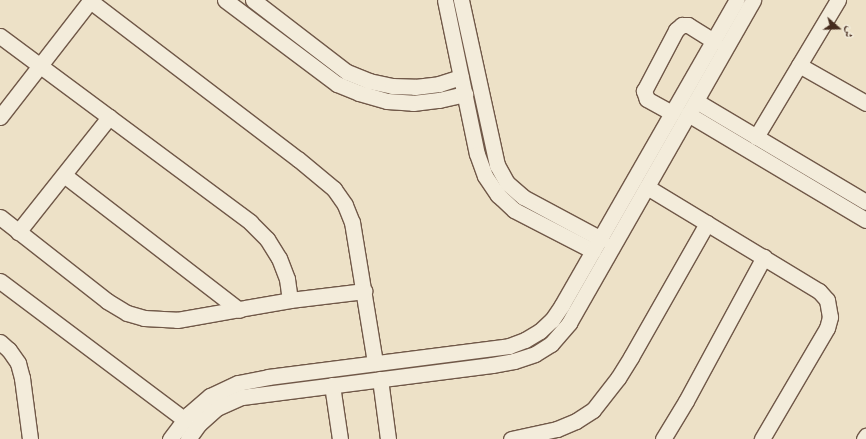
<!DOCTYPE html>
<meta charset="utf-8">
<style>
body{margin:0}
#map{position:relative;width:866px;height:439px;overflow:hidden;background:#ede1c7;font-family:"Libre Caslon Text",Amiri,serif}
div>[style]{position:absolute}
.roads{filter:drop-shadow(1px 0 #705848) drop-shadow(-1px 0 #705848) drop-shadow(0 1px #705848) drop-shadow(0 -1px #705848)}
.minor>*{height:15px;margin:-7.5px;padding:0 7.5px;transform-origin:7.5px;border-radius:7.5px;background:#f3ecdb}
span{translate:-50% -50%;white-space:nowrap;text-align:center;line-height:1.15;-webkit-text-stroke:3.5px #f3ecdb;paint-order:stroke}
.north{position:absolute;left:818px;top:8px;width:40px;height:40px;-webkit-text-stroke:3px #f3ecdb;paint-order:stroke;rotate:110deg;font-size:11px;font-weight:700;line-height:16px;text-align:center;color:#462b1d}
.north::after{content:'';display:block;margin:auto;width:14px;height:18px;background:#462b1d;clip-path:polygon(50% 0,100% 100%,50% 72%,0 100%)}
</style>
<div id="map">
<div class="roads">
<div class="minor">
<div style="left:89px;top:0;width:263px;rotate:37.3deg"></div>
<div style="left:298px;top:159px;width:47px;rotate:39.8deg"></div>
<div style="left:334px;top:189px;width:19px;rotate:55deg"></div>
<div style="left:345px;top:205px;width:18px;rotate:68deg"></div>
<div style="left:352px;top:222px;width:143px;rotate:80.7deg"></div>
<div style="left:225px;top:0;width:140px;rotate:36.9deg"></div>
<div style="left:337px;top:84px;width:24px;rotate:22deg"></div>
<div style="left:359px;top:93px;width:29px;rotate:16deg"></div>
<div style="left:387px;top:101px;width:26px;rotate:4deg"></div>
<div style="left:413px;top:103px;width:26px;rotate:-7deg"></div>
<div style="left:439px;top:100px;width:27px;rotate:-13deg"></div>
<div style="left:253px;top:0;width:118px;rotate:37.5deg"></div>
<div style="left:347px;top:72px;width:24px;rotate:22deg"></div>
<div style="left:369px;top:81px;width:24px;rotate:12deg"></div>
<div style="left:392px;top:86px;width:23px;rotate:2deg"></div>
<div style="left:415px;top:87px;width:24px;rotate:-7deg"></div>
<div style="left:439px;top:84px;width:23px;rotate:-18deg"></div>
<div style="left:445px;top:0;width:157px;rotate:78.3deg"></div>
<div style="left:477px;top:154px;width:23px;rotate:70deg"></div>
<div style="left:485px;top:176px;width:23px;rotate:56deg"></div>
<div style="left:498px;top:195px;width:22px;rotate:43deg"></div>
<div style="left:514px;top:210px;width:89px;rotate:27.4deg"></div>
<div style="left:461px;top:0;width:169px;rotate:77.7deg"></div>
<div style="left:497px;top:165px;width:21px;rotate:61deg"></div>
<div style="left:507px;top:183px;width:21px;rotate:41deg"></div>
<div style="left:523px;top:197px;width:89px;rotate:28.3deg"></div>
<div style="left:0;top:36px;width:312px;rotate:36.6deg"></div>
<div style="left:250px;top:222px;width:24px;rotate:45deg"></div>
<div style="left:267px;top:239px;width:22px;rotate:58deg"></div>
<div style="left:279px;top:258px;width:22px;rotate:69deg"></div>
<div style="left:287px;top:279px;width:21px;rotate:82deg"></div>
<div style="left:799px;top:65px;width:77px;rotate:29.6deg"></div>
<div style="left:696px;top:101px;width:198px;rotate:30.7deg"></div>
<div style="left:672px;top:113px;width:29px;rotate:-151deg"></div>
<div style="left:647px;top:99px;width:9px;rotate:-111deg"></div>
<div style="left:644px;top:91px;width:69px;rotate:-62.3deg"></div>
<div style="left:676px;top:30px;width:8px;rotate:-40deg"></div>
<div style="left:682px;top:25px;width:6px"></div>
<div style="left:688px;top:25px;width:31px;rotate:32deg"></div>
<div style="left:688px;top:114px;width:207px;rotate:30.8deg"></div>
<div style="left:0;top:117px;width:147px;rotate:-52.2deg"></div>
<div style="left:756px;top:137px;width:160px;rotate:-59.1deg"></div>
<div style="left:64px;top:175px;width:221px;rotate:37.6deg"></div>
<div style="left:647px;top:187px;width:201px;rotate:31.2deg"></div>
<div style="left:819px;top:291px;width:12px;rotate:48deg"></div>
<div style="left:827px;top:300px;width:17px;rotate:80deg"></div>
<div style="left:830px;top:317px;width:11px;rotate:105deg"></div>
<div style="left:827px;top:328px;width:129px;rotate:120.4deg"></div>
<div style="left:0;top:217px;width:136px;rotate:38.1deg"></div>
<div style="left:107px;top:301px;width:23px;rotate:31deg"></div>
<div style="left:127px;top:313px;width:18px;rotate:16deg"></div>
<div style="left:144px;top:318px;width:33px;rotate:3deg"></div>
<div style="left:177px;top:320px;width:115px;rotate:-10deg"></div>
<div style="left:290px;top:300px;width:75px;rotate:-6.9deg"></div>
<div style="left:18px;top:232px;width:147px;rotate:-51.6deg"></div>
<div style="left:0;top:281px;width:231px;rotate:36.9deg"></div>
<div style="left:0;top:342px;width:12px;rotate:42deg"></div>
<div style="left:9px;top:350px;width:16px;rotate:55deg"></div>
<div style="left:18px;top:363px;width:16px;rotate:75deg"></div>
<div style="left:22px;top:378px;width:62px;rotate:82.5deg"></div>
<div style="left:380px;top:379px;width:61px;rotate:82.4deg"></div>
<div style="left:332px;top:385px;width:55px;rotate:81.6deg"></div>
<div style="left:170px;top:439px;width:31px;rotate:-53deg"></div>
<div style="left:189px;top:414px;width:28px;rotate:-41deg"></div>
<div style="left:210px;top:396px;width:31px;rotate:-25deg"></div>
<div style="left:238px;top:383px;width:31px;rotate:-11deg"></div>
<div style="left:268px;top:377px;width:243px;rotate:-7.3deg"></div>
<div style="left:509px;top:346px;width:17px;rotate:-21deg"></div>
<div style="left:525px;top:340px;width:17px;rotate:-31deg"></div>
<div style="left:540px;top:331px;width:16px;rotate:-43deg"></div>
<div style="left:552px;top:320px;width:18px;rotate:-56deg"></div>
<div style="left:562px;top:305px;width:352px;rotate:-60.2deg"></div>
<div style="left:188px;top:439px;width:19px;rotate:-54deg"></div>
<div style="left:199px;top:424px;width:24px;rotate:-42deg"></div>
<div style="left:217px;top:408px;width:27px;rotate:-24deg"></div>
<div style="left:242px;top:397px;width:252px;rotate:-7.3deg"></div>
<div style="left:492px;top:365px;width:22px;rotate:-10deg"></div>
<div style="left:514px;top:361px;width:22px;rotate:-18deg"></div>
<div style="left:535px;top:354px;width:19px;rotate:-32deg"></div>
<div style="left:551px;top:344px;width:28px;rotate:-49deg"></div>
<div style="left:569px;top:323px;width:372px;rotate:-60.3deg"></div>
<div style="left:511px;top:439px;width:47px;rotate:-12.3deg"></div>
<div style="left:557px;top:429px;width:21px;rotate:-23deg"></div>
<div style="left:576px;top:421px;width:20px;rotate:-33deg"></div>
<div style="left:593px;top:410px;width:41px;rotate:-52deg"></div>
<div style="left:618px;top:378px;width:25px;rotate:-58deg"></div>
<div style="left:631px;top:357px;width:154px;rotate:-60.4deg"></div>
<div style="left:663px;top:439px;width:44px;rotate:-58.8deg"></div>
<div style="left:686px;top:401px;width:164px;rotate:-61.6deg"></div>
<div style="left:864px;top:439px;width:4px;rotate:-56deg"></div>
</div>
</div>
<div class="north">ش</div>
</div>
